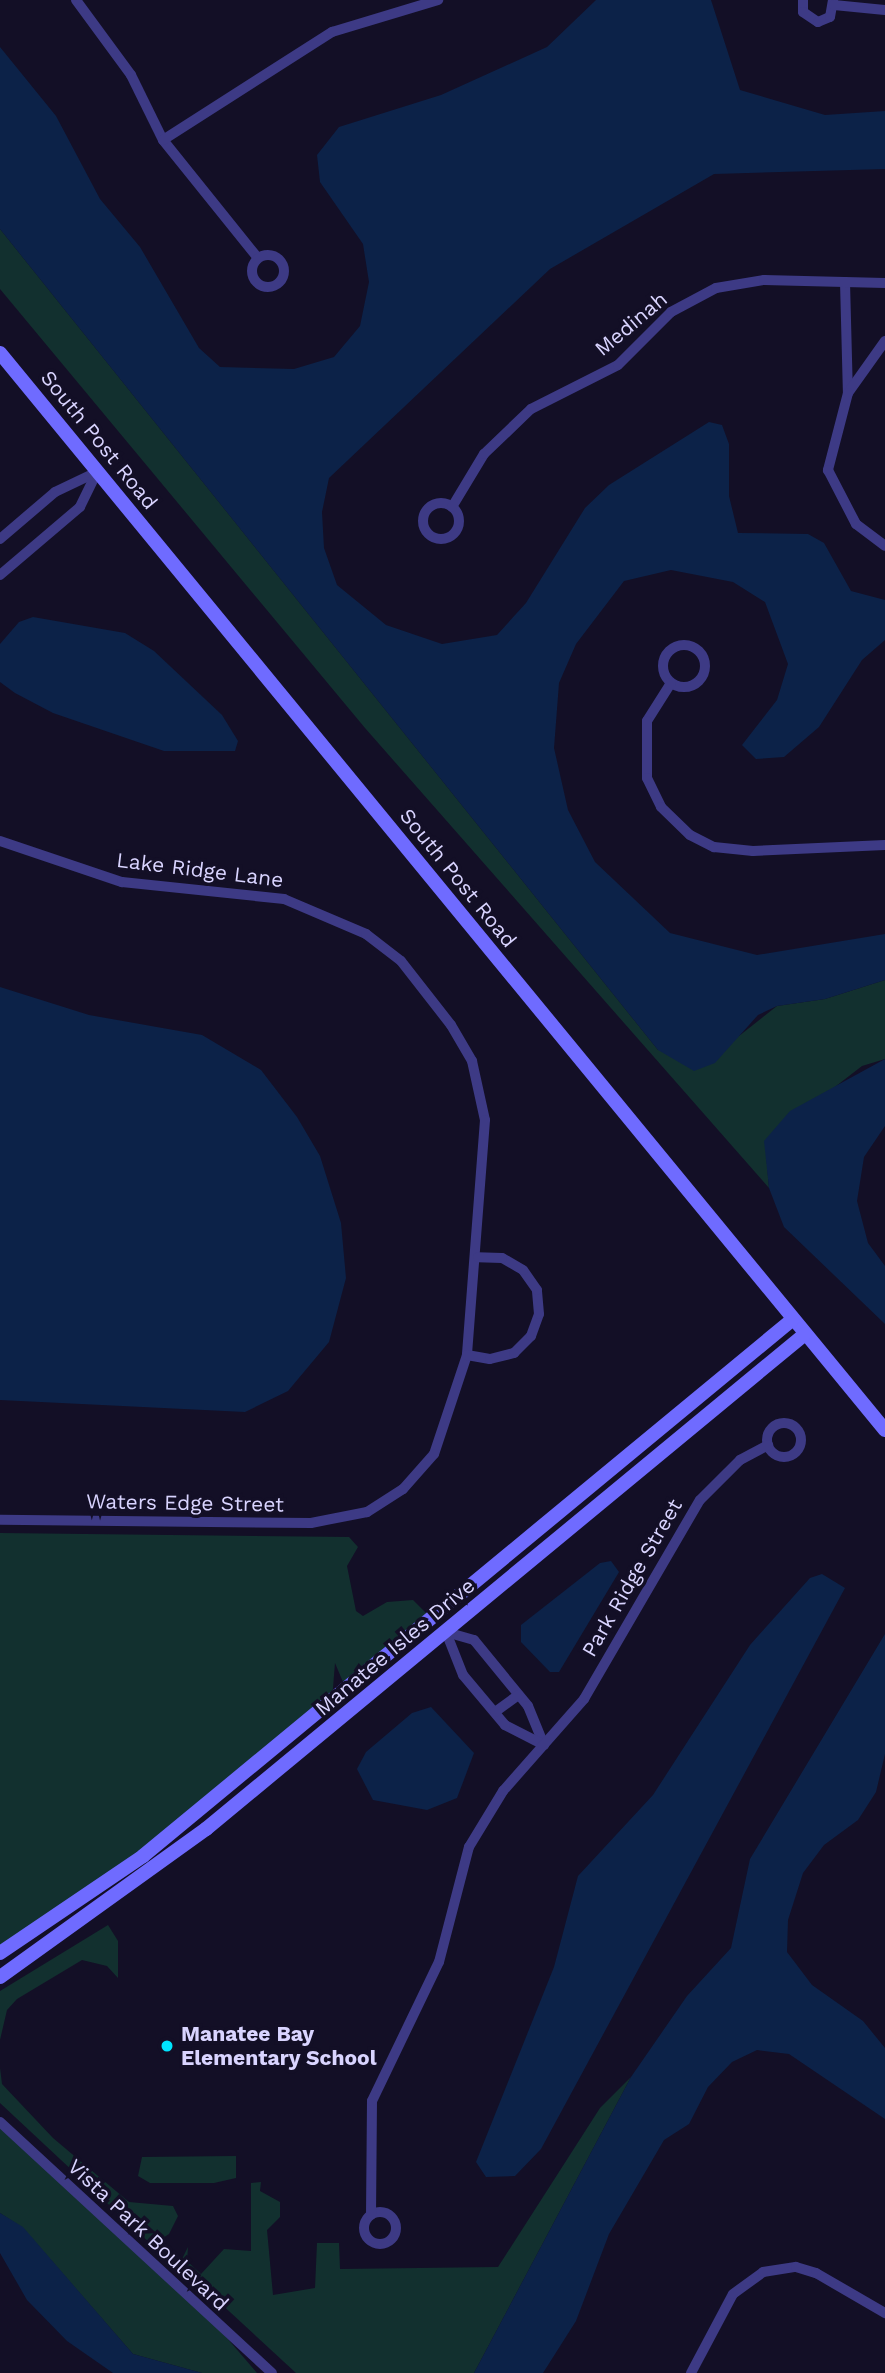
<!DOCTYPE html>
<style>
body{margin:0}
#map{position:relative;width:885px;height:2373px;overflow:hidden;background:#130f26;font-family:"Work Sans",sans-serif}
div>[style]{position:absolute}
.green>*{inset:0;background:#12302f}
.water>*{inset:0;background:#0c2248}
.street>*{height:10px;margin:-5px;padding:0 5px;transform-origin:5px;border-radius:5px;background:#3d3a85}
.street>.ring{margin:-5px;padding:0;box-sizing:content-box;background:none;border:10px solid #3d3a85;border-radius:50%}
.secondary>*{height:14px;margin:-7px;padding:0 7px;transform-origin:7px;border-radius:7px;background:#6f6bff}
.dots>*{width:19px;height:19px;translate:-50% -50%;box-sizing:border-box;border:4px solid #130f26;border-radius:50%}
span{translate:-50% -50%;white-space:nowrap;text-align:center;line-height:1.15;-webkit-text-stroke:7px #130f26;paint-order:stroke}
.street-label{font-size:21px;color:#d9d4ff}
.poi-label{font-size:21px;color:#d9d4ff;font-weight:700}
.left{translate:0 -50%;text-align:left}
</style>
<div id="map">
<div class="green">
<div style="clip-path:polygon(0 229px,658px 1050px,739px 1036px,777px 1006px,825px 999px,885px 980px,885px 1059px,862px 1066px,765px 1141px,769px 1188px,365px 728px,0 289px)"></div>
<div style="clip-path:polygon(0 1533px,349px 1537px,358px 1547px,347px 1566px,356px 1611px,363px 1616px,387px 1602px,413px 1600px,431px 1618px,343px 1682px,335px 1663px,332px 1700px,194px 1814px,0 1953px)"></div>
<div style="clip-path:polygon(108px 1925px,118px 1941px,118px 1978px,107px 1966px,82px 1960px,17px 1999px,7px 2010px,0 2040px,0 1991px)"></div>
<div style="clip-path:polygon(0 2068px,2px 2084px,53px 2138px,129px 2202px,173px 2206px,178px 2216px,169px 2234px,152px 2245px,0 2103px)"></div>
<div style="clip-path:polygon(631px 2077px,474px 2373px,296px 2373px,179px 2265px,188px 2247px,187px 2261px,201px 2274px,224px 2249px,251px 2251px,251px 2183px,261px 2182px,260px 2191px,280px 2202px,280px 2217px,267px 2230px,273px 2295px,315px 2288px,317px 2243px,339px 2243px,340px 2269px,498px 2267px,600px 2108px)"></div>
<div style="clip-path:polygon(0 2122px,214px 2323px,257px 2373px,202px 2373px,133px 2354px,23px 2228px,0 2213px)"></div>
<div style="clip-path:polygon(236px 2156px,236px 2178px,214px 2183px,150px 2183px,138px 2176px,142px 2157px)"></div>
</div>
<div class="water">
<div style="clip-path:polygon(596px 0,711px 0,740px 90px,825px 115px,885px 111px,885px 169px,714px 174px,550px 269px,329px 478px,322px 512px,324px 548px,337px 585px,386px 625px,442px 644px,497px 635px,526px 603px,585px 508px,609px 485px,709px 422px,722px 425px,729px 444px,729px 496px,738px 533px,808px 534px,824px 543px,851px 591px,885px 600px,885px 640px,862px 660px,819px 727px,784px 757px,756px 759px,742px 745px,777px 700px,788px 664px,765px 602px,733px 582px,671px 570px,624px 581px,576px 644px,559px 683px,554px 748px,568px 810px,595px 862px,670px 933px,757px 955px,885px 934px,885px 980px,825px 999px,777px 1006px,758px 1015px,715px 1063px,694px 1071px,658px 1050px,0 229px,0 47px,56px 116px,100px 199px,140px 247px,199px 348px,220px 367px,294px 369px,334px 357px,360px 326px,369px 282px,363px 244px,320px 182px,317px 155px,339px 127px,441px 95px,547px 47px)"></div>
<div style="clip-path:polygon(33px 617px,125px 633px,154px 651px,222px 715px,238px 741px,235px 751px,164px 751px,53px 713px,15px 693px,0 682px,0 644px,19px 622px)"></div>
<div style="clip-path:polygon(0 987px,89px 1015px,202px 1035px,261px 1070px,297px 1117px,320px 1156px,341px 1223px,346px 1278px,329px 1342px,288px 1391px,245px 1412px,0 1400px)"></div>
<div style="clip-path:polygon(885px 1059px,885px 1126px,864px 1157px,857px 1201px,868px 1243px,885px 1266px,885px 1324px,784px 1227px,769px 1188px,764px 1141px,790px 1111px)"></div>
<div style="clip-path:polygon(611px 1561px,619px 1572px,559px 1672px,550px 1672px,521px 1642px,521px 1625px,600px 1563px)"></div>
<div style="clip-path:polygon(822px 1574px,845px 1588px,541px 2149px,515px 2176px,486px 2177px,476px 2162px,554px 1967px,578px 1876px,653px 1795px,750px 1645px,810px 1578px)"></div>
<div style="clip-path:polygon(885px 1634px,885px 1754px,876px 1792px,858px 1820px,824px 1845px,803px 1873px,788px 1920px,787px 1952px,812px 1985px,863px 2021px,885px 2048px,885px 2119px,789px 2054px,757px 2050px,732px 2062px,708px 2087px,689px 2124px,664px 2140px,609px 2234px,576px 2321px,543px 2373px,474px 2373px,631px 2077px,687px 1996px,731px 1948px,750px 1859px)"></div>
<div style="clip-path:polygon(431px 1707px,474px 1753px,457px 1798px,427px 1810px,373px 1800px,357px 1769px,366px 1752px,412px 1713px)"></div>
<div style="clip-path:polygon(0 2213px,23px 2227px,133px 2354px,202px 2373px,113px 2373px,67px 2341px,27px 2300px,0 2253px)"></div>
</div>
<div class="street">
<div style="left:76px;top:0;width:93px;rotate:53.7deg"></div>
<div style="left:131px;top:75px;width:72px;rotate:63.8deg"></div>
<div style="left:163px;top:140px;width:151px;rotate:51.2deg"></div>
<div style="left:803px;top:0;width:12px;rotate:90deg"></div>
<div style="left:803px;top:12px;width:18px;rotate:34deg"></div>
<div style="left:818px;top:22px;width:13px;rotate:-23deg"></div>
<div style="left:830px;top:17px;width:17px;rotate:-80deg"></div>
<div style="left:834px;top:5px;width:51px;rotate:5.6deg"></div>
<div style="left:163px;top:140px;width:201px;rotate:-32.6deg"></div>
<div style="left:332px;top:32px;width:111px;rotate:-16.8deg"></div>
<div class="ring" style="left:252px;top:255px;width:22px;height:22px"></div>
<div style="left:845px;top:282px;width:111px;rotate:88.5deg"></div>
<div style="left:885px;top:341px;width:64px;rotate:125.4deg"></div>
<div style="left:848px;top:393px;width:80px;rotate:104.6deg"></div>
<div style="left:828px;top:470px;width:61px;rotate:62.6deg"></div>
<div style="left:856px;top:524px;width:36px;rotate:37deg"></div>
<div class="ring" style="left:423px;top:503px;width:26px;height:26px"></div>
<div style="left:452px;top:507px;width:62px;rotate:-58.9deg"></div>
<div style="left:484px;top:454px;width:65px;rotate:-43.8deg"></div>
<div style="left:531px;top:409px;width:97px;rotate:-26.8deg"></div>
<div style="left:618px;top:365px;width:75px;rotate:-45deg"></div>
<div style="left:671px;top:312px;width:51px;rotate:-28.1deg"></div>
<div style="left:716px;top:288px;width:49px;rotate:-9.5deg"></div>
<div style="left:764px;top:280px;width:121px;rotate:1.4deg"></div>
<div style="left:0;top:539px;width:72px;rotate:-40.5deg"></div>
<div style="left:55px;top:492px;width:47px;rotate:-25.5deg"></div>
<div style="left:97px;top:472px;width:39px;rotate:116deg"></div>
<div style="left:80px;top:507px;width:105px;rotate:139.6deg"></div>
<div class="ring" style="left:663px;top:645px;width:32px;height:32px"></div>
<div style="left:671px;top:683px;width:45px;rotate:122.3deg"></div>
<div style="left:647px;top:721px;width:57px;rotate:90deg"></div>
<div style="left:647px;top:778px;width:32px;rotate:64deg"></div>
<div style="left:661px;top:807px;width:40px;rotate:44deg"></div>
<div style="left:690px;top:835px;width:27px;rotate:27deg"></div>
<div style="left:714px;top:847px;width:39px;rotate:6deg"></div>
<div style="left:753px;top:851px;width:132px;rotate:-2.6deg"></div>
<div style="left:0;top:841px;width:129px;rotate:18.6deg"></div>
<div style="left:122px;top:882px;width:163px;rotate:6deg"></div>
<div style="left:284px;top:899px;width:89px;rotate:23.1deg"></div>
<div style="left:366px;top:934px;width:44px;rotate:37.6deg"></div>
<div style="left:401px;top:961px;width:81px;rotate:52deg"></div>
<div style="left:451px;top:1025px;width:42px;rotate:59.7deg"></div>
<div style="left:472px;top:1061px;width:60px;rotate:77.6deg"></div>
<div style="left:485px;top:1120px;width:236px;rotate:94.4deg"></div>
<div style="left:467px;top:1355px;width:104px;rotate:108.4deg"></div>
<div style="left:434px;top:1454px;width:47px;rotate:131.5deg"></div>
<div style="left:403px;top:1489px;width:43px;rotate:147.4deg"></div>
<div style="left:367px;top:1512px;width:57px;rotate:168.9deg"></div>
<div style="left:311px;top:1523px;width:311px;rotate:-179.4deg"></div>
<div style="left:467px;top:1355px;width:23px;rotate:10deg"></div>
<div style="left:490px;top:1359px;width:25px;rotate:-14deg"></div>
<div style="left:514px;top:1353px;width:24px;rotate:-45deg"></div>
<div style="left:531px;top:1336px;width:23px;rotate:-70deg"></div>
<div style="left:539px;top:1314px;width:24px;rotate:-95deg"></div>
<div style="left:537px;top:1290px;width:24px;rotate:-125deg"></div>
<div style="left:523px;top:1270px;width:24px;rotate:-150deg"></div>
<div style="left:502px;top:1258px;width:24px;rotate:-178deg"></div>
<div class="ring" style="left:767px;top:1423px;width:24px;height:24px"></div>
<div style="left:446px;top:1632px;width:29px;rotate:16deg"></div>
<div style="left:474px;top:1640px;width:85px;rotate:50.7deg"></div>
<div style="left:528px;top:1706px;width:42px;rotate:67.7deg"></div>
<div style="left:544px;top:1745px;width:44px;rotate:-152.9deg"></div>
<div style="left:505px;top:1725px;width:65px;rotate:-130deg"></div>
<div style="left:463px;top:1675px;width:46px;rotate:-111.6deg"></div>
<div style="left:495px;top:1712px;width:29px;rotate:-36deg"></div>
<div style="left:0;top:2122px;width:370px;rotate:42.7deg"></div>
<div class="ring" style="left:364px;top:2212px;width:22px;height:22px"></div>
<div style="left:371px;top:2215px;width:114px;rotate:-89.5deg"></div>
<div style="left:372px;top:2101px;width:154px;rotate:-64.3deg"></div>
<div style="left:439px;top:1962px;width:119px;rotate:-75.4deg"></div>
<div style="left:469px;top:1847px;width:66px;rotate:-58.7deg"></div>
<div style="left:503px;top:1791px;width:123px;rotate:-48.6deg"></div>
<div style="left:584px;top:1699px;width:230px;rotate:-59.8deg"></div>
<div style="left:700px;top:1500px;width:57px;rotate:-45deg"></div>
<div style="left:740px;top:1460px;width:32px;rotate:-28deg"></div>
<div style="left:691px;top:2373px;width:89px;rotate:-62deg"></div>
<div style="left:733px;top:2294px;width:37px;rotate:-36deg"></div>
<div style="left:763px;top:2272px;width:33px;rotate:-9deg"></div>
<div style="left:796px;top:2267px;width:21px;rotate:17deg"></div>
<div style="left:816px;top:2273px;width:80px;rotate:30.1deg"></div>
</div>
<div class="secondary">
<div style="left:0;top:353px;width:1394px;rotate:50.59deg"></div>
<div style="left:0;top:1953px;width:173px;rotate:-34.1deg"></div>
<div style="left:143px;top:1856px;width:843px;rotate:-39.56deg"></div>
<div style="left:0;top:1977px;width:254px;rotate:-35.7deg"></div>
<div style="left:206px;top:1829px;width:777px;rotate:-39.57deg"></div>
</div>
<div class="dots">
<div style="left:167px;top:2046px;background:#00e5ff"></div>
</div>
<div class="street-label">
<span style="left:631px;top:324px;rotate:-40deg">Medinah</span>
<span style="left:99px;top:440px;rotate:51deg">South Post Road</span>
<span style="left:200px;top:870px;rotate:7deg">Lake Ridge Lane</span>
<span style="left:458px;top:878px;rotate:51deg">South Post Road</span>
<span style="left:185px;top:1503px;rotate:1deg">Waters Edge Street</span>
<span style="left:632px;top:1578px;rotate:-60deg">Park Ridge Street</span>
<span style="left:395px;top:1647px;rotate:-40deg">Manatee Isles Drive</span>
<span style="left:148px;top:2235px;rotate:43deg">Vista Park Boulevard</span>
</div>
<div class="poi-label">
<span class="left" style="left:181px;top:2046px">Manatee Bay<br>Elementary School</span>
</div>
</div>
